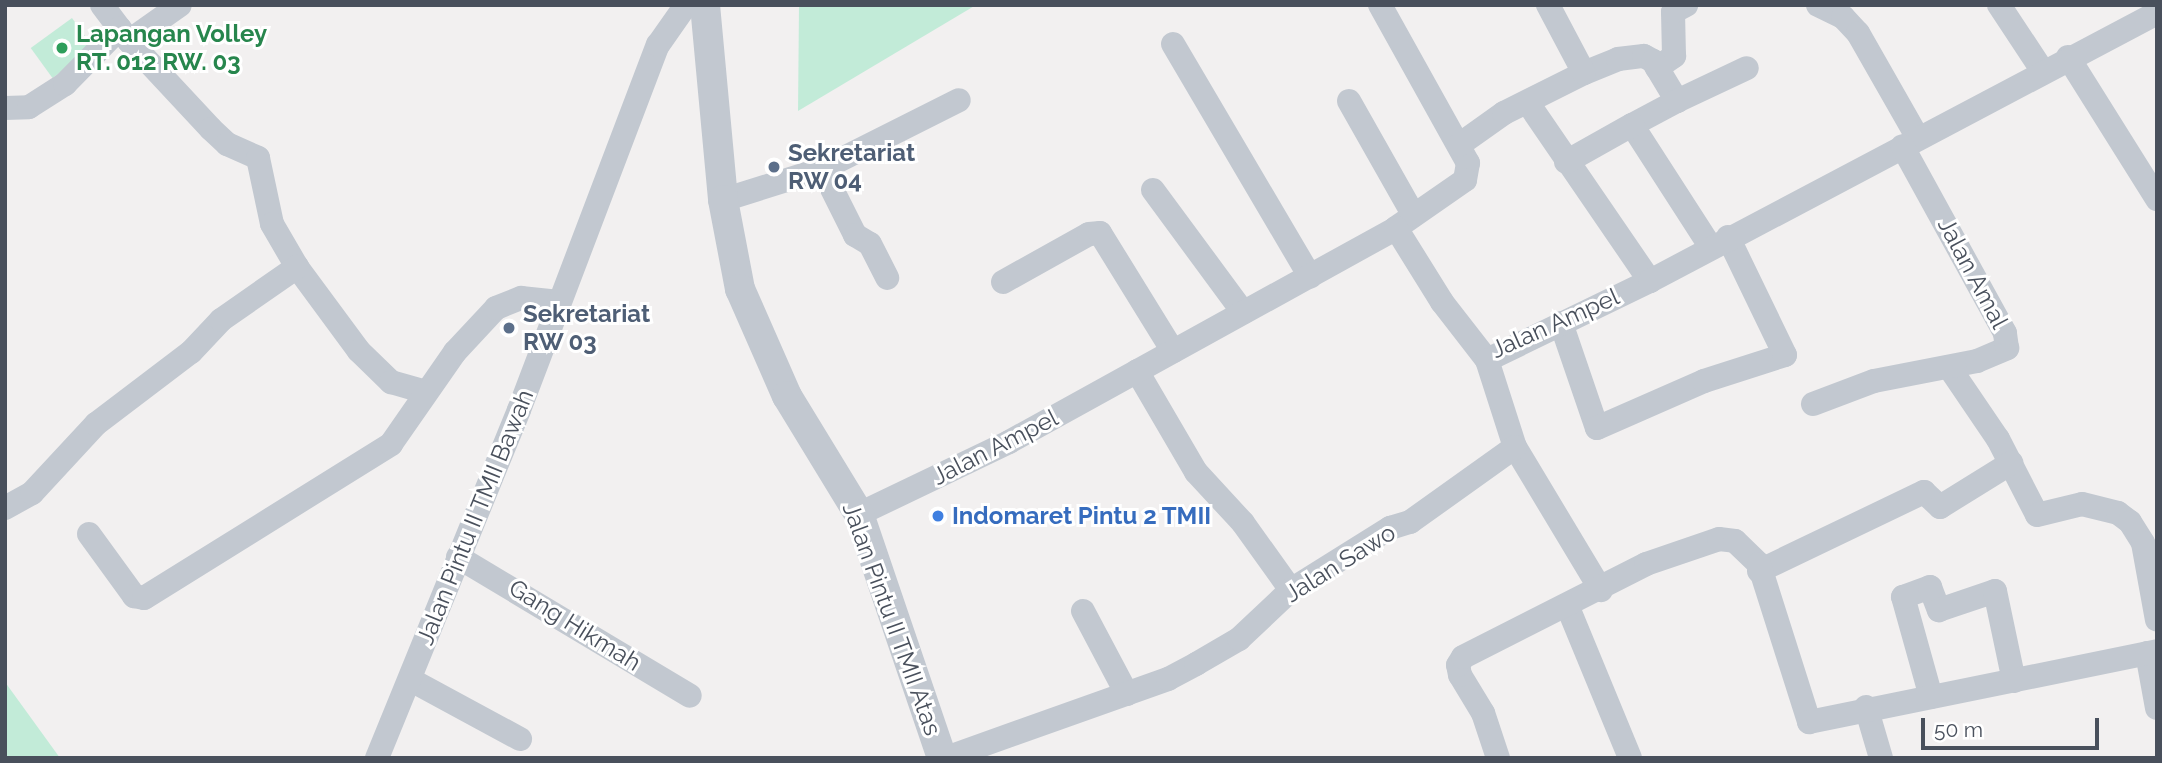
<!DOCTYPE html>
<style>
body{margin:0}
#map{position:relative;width:2162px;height:763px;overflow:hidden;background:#f2f0f0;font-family:Raleway,sans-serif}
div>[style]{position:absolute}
.green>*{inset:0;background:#c2ebd8;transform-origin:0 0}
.minor>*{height:24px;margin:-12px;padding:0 12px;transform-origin:12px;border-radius:12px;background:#c2c8d0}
.tertiary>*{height:30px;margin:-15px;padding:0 15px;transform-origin:15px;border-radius:15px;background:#c2c8d0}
.dots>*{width:19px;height:19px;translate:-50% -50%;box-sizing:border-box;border:4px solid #fff;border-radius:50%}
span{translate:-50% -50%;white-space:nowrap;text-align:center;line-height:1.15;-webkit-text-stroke:6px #fff;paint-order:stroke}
.leisure-label{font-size:24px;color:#27864d;font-weight:700}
.left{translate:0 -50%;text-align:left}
.service-label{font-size:24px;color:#4e5e75;font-weight:700}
.street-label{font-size:24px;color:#49505c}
.shop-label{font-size:24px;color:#366cbe;font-weight:700}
.frame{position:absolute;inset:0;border:7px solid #49505c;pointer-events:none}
.scale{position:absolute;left:1921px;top:718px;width:178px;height:32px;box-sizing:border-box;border:4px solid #49505c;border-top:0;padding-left:9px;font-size:21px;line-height:24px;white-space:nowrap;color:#49505c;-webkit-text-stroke:5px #fff;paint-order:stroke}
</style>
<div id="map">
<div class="green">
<div style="clip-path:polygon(799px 5px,976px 5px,798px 111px)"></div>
<div style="left:72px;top:18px;width:37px;height:51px;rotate:54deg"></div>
<div style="clip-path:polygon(5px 682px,60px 758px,5px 758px)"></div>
</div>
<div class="minor">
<div style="left:102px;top:5px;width:45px;rotate:53.1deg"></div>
<div style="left:129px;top:41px;width:120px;rotate:47deg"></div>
<div style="left:211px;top:129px;width:22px;rotate:43deg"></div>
<div style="left:227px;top:144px;width:34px;rotate:24deg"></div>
<div style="left:258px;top:158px;width:67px;rotate:78deg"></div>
<div style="left:272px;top:224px;width:50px;rotate:59.8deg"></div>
<div style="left:297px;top:267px;width:104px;rotate:53.6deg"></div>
<div style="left:359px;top:351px;width:45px;rotate:44.1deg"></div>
<div style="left:391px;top:382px;width:35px;rotate:16deg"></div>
<div style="left:1380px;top:5px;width:181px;rotate:60.9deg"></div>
<div style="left:1468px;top:163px;width:17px;rotate:100deg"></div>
<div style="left:1465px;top:180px;width:84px;rotate:145.2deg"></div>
<div style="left:1818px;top:5px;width:28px;rotate:26deg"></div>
<div style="left:1843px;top:17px;width:22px;rotate:47deg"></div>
<div style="left:1858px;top:33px;width:121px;rotate:60.3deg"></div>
<div style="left:1999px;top:5px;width:78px;rotate:56.5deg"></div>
<div style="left:129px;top:41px;width:62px;rotate:-35.2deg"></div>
<div style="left:1173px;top:44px;width:270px;rotate:59.5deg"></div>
<div style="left:2068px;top:57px;width:168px;rotate:57.9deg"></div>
<div style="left:1657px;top:68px;width:21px;rotate:-35deg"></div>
<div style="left:1674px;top:56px;width:44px;rotate:-91.3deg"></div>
<div style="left:1673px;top:12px;width:15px;rotate:-28deg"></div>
<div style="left:1584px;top:73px;width:37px;rotate:-22deg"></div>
<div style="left:1618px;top:59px;width:26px;rotate:-7deg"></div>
<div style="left:1644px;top:56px;width:10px;rotate:29deg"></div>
<div style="left:1653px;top:61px;width:47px;rotate:59deg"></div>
<div style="left:1677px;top:101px;width:51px;rotate:151.9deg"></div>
<div style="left:1632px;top:125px;width:144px;rotate:57.2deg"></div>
<div style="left:1349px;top:101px;width:130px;rotate:60.5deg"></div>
<div style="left:1677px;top:101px;width:77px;rotate:-25.2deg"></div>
<div style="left:1528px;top:103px;width:216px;rotate:55.6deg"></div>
<div style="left:5px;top:108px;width:24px;rotate:-2deg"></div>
<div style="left:29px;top:107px;width:43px;rotate:-32.6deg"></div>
<div style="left:65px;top:84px;width:78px;rotate:-45.5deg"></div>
<div style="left:1459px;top:145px;width:55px;rotate:-35.4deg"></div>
<div style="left:1504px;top:113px;width:89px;rotate:-26.6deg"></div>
<div style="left:1584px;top:73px;width:77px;rotate:-117.9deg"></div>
<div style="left:1566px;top:162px;width:76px;rotate:-29.3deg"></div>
<div style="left:822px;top:169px;width:74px;rotate:63.4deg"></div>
<div style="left:855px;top:235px;width:17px;rotate:31deg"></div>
<div style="left:870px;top:244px;width:38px;rotate:63deg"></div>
<div style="left:1153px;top:190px;width:152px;rotate:53.6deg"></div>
<div style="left:723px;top:200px;width:104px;rotate:-17.4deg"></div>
<div style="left:822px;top:169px;width:153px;rotate:-26.7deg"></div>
<div style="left:1003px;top:282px;width:98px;rotate:-29.2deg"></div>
<div style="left:1089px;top:234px;width:11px;rotate:-5deg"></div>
<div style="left:1100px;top:233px;width:139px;rotate:58.3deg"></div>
<div style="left:1561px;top:323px;width:111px;rotate:71.1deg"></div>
<div style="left:1597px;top:428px;width:117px;rotate:-23.7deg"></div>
<div style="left:1704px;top:381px;width:85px;rotate:-17.8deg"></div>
<div style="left:1785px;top:355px;width:131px;rotate:-115.8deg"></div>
<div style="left:1487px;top:360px;width:181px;rotate:-25.9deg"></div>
<div style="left:1650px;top:281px;width:573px;rotate:-27.86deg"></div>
<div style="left:1949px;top:367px;width:87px;rotate:55.8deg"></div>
<div style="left:1998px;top:439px;width:85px;rotate:62.8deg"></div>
<div style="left:2037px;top:515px;width:46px;rotate:-13.7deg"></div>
<div style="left:2082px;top:504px;width:37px;rotate:14deg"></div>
<div style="left:2118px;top:513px;width:15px;rotate:37deg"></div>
<div style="left:2130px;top:522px;width:25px;rotate:58deg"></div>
<div style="left:2143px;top:543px;width:78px;rotate:79.7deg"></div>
<div style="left:1137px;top:371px;width:117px;rotate:59.7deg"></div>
<div style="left:1196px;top:472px;width:69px;rotate:47.3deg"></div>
<div style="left:1243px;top:523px;width:82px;rotate:54.4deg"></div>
<div style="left:1813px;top:404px;width:65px;rotate:-20.7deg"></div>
<div style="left:1874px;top:381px;width:105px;rotate:-11deg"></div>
<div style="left:1977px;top:361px;width:33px;rotate:-23deg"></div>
<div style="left:2007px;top:348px;width:15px;rotate:-98deg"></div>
<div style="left:2005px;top:333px;width:213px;rotate:-118.8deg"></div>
<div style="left:5px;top:508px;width:31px;rotate:-29deg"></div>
<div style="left:32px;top:493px;width:94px;rotate:-47.2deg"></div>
<div style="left:96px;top:424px;width:119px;rotate:-37.2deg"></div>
<div style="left:191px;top:352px;width:44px;rotate:-46.8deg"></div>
<div style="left:221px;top:320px;width:93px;rotate:-34.9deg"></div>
<div style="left:859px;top:514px;width:166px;rotate:-25.6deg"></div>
<div style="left:1009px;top:442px;width:442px;rotate:-28.9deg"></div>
<div style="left:1396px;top:228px;width:87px;rotate:58.1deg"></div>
<div style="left:1442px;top:302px;width:73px;rotate:52.2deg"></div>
<div style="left:1487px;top:360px;width:91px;rotate:72.2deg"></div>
<div style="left:1515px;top:447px;width:167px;rotate:59deg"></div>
<div style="left:89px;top:534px;width:77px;rotate:54deg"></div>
<div style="left:134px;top:596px;width:10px;rotate:11deg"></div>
<div style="left:144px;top:598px;width:291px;rotate:-31.9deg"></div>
<div style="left:391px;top:444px;width:112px;rotate:-55.2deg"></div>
<div style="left:455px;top:352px;width:60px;rotate:-47deg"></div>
<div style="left:496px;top:308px;width:27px;rotate:-22deg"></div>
<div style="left:521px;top:298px;width:36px;rotate:6deg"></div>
<div style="left:458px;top:557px;width:270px;rotate:30.9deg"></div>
<div style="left:1759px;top:571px;width:183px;rotate:-25.6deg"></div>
<div style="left:1924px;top:492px;width:22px;rotate:43deg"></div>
<div style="left:1940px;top:507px;width:84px;rotate:-31.8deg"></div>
<div style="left:1567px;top:605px;width:165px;rotate:67.6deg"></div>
<div style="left:1083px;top:611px;width:94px;rotate:62.1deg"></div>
<div style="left:2147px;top:653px;width:56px;rotate:79.7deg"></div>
<div style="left:411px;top:680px;width:124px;rotate:28.4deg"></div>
<div style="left:1931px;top:697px;width:104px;rotate:-105.6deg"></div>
<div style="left:1903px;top:597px;width:29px;rotate:-20deg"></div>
<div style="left:1930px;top:587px;width:25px;rotate:69deg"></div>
<div style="left:1939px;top:610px;width:59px;rotate:-18.7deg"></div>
<div style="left:1995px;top:591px;width:92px;rotate:78.1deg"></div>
<div style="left:1866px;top:707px;width:53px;rotate:73.6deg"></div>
<div style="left:377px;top:758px;width:376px;rotate:-67.8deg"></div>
<div style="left:519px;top:410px;width:391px;rotate:-69.2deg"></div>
<div style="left:658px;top:45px;width:49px;rotate:-55deg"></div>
<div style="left:946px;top:758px;width:236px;rotate:-19.6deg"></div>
<div style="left:1168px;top:679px;width:32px;rotate:-28deg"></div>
<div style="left:1196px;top:664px;width:50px;rotate:-30.2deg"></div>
<div style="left:1239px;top:639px;width:71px;rotate:-43.3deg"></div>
<div style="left:1291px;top:590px;width:117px;rotate:-32.1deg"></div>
<div style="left:1390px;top:528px;width:21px;rotate:-17deg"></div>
<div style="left:1410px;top:522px;width:129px;rotate:-35.5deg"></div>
<div style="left:1498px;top:758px;width:47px;rotate:-108.4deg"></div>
<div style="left:1483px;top:713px;width:44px;rotate:-121.2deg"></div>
<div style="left:1460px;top:675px;width:10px;rotate:-101deg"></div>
<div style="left:1458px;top:665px;width:9px;rotate:-58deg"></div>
<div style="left:1463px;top:657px;width:205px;rotate:-26.9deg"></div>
<div style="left:1646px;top:564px;width:77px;rotate:-18.9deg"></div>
<div style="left:1719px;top:539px;width:16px;rotate:7deg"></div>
<div style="left:1735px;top:541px;width:33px;rotate:44deg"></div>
<div style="left:1759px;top:564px;width:166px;rotate:72.4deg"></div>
<div style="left:1809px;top:722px;width:355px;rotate:-11.5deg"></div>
</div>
<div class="tertiary">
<div style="left:705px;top:5px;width:196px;rotate:84.7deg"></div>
<div style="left:723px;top:200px;width:91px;rotate:79.2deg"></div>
<div style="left:740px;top:289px;width:117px;rotate:66.3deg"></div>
<div style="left:787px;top:396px;width:138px;rotate:58.6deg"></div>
<div style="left:859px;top:514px;width:258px;rotate:71.2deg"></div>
</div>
<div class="dots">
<div style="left:62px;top:48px;background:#2e9e5b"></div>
<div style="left:774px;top:167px;background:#5c6f8a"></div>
<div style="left:509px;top:328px;background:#5c6f8a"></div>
<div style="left:938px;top:516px;background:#3f7fe0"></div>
</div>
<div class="leisure-label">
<span class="left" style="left:76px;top:48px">Lapangan Volley<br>RT. 012 RW. 03</span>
</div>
<div class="service-label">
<span class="left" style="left:788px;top:167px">Sekretariat<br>RW 04</span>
<span class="left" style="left:523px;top:328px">Sekretariat<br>RW 03</span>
</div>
<div class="street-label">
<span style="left:1973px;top:273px;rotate:62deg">Jalan Amal</span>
<span style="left:1555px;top:323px;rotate:-24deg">Jalan Ampel</span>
<span style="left:995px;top:447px;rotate:-27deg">Jalan Ampel</span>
<span style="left:475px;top:517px;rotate:-68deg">Jalan Pintu II TMII Bawah</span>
<span style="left:1340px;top:563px;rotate:-32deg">Jalan Sawo</span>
<span style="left:892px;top:619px;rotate:70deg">Jalan Pintu II TMII Atas</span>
<span style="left:575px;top:625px;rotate:32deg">Gang Hikmah</span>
</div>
<div class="shop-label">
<span class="left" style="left:952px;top:516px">Indomaret Pintu 2 TMII</span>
</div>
<div class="frame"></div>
<div class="scale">50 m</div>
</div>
